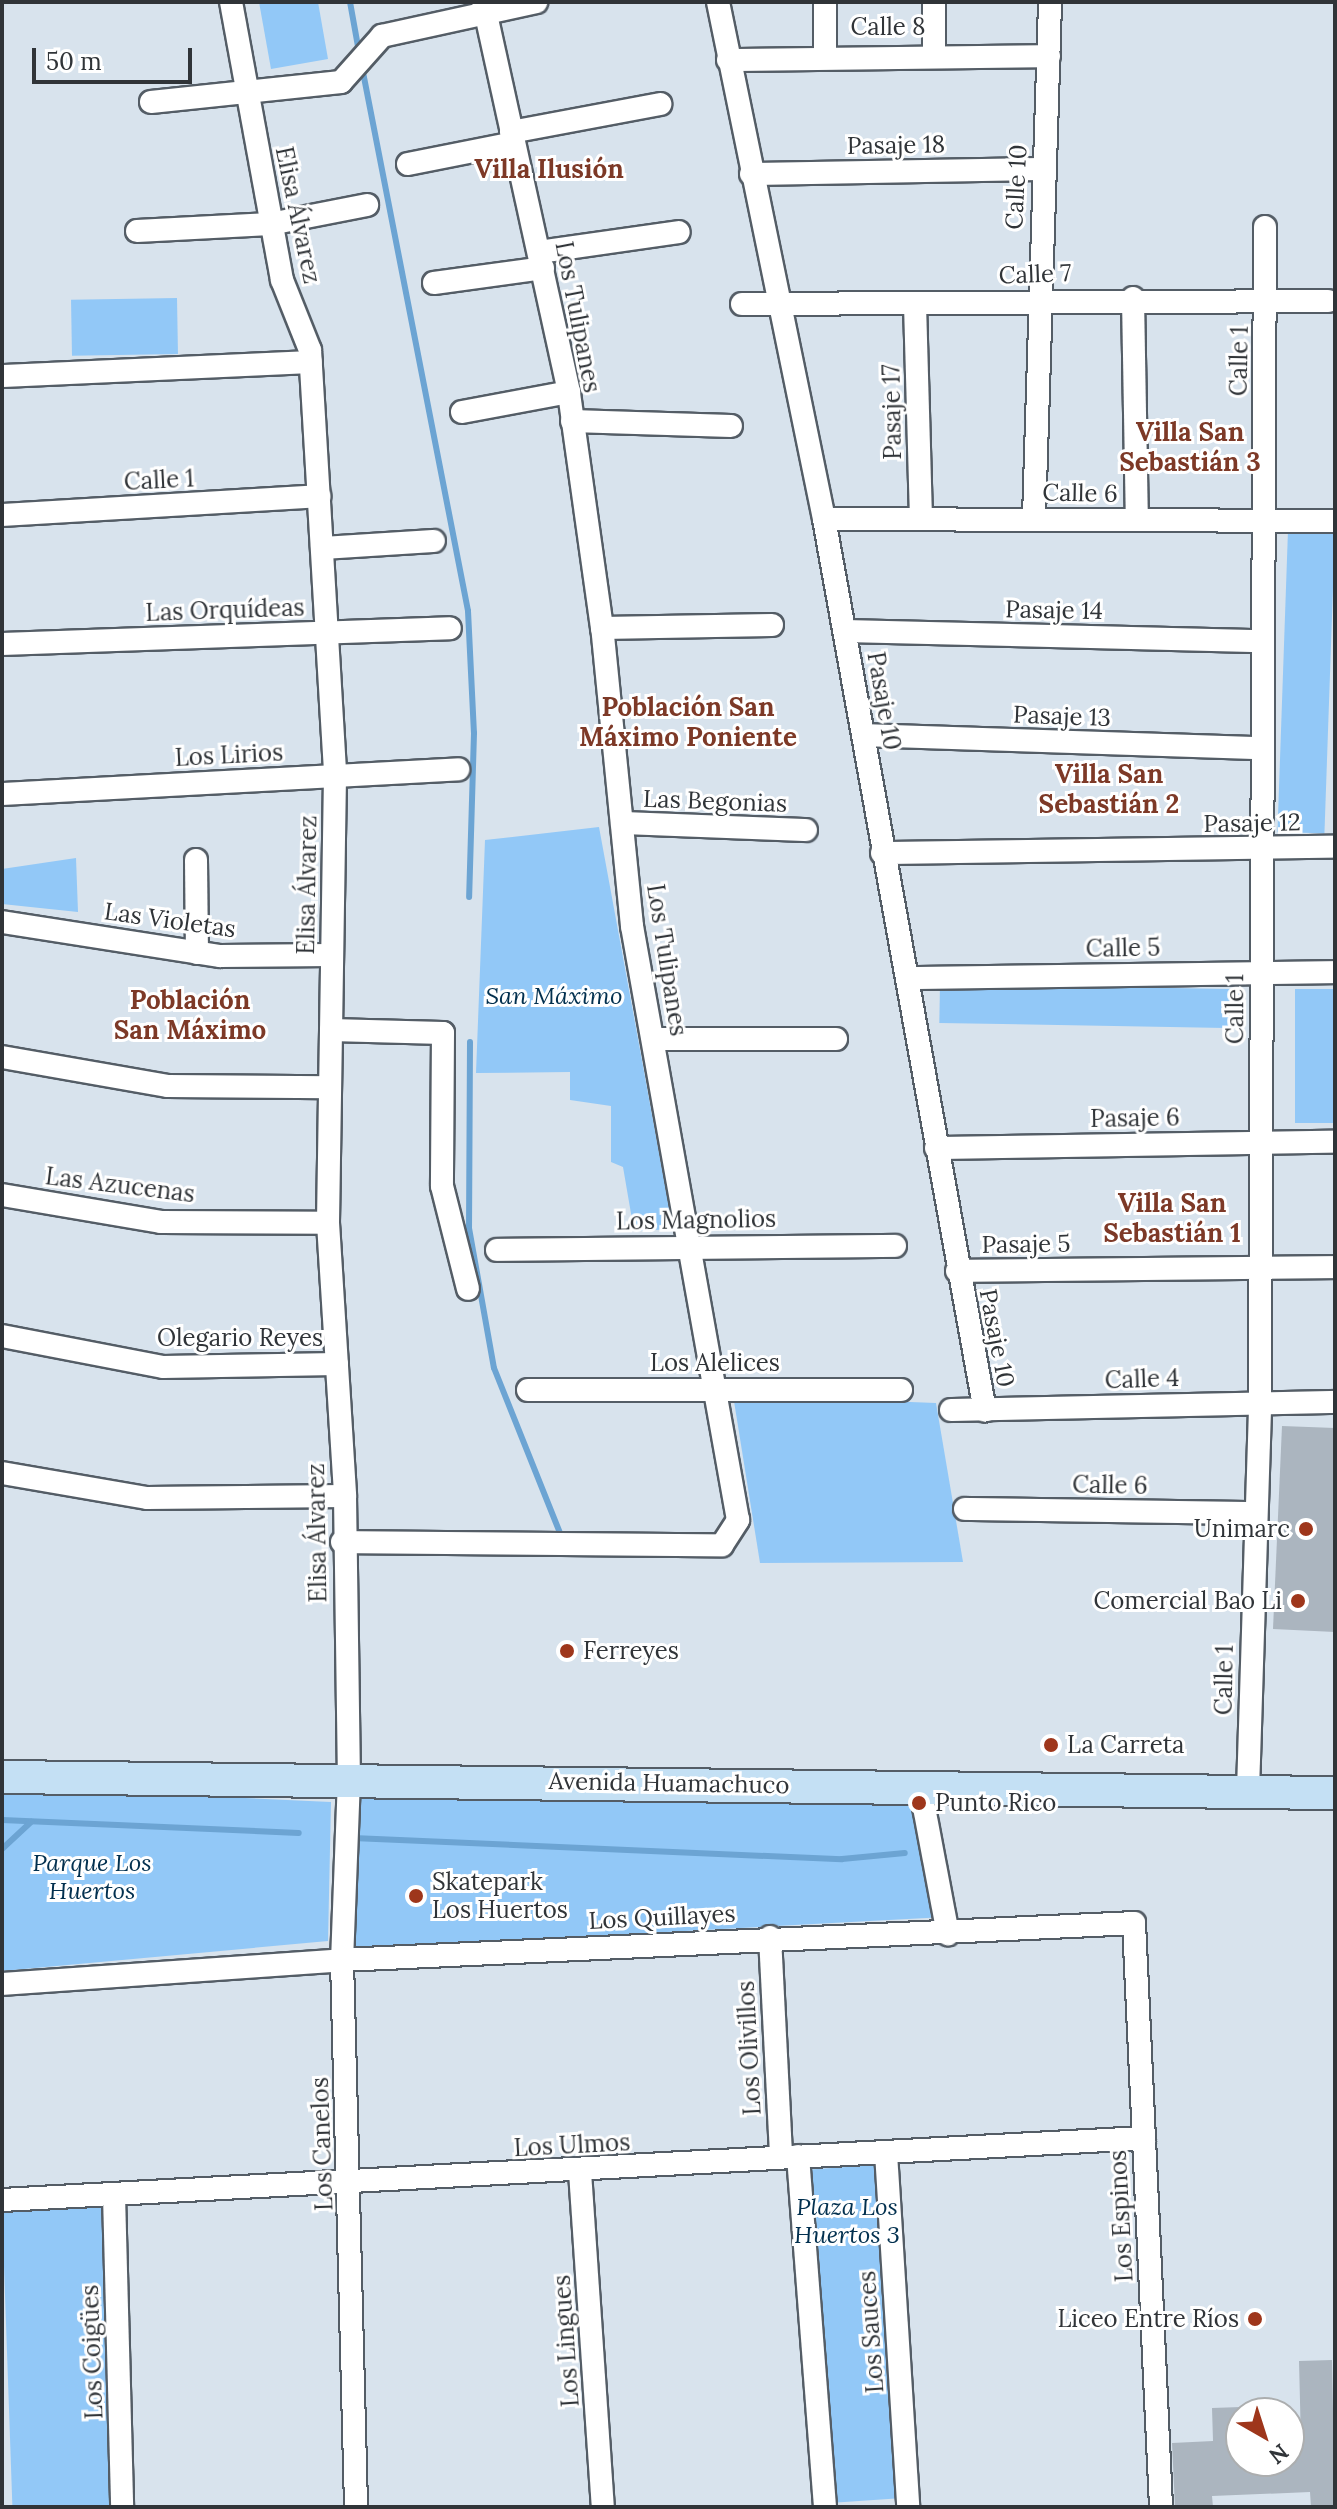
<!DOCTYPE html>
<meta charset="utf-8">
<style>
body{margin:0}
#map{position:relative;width:1337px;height:2509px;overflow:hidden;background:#d8e3ed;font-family:Lora,serif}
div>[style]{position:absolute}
.green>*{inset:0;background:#92c8f7;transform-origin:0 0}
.stream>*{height:6px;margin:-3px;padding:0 3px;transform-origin:3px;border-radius:3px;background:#6ca4d3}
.building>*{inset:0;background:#abb5bf}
.roads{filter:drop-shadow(2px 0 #545d66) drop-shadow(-2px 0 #545d66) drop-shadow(0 2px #545d66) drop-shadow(0 -2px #545d66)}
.minor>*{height:22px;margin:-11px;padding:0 11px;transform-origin:11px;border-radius:11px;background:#fff}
.secondary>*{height:32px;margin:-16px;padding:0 16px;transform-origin:16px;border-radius:16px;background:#c4e0f4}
.dots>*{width:22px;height:22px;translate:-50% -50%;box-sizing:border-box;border:4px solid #fff;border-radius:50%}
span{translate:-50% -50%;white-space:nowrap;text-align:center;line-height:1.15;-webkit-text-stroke:6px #fff;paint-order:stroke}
.street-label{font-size:24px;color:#303438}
.park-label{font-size:24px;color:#02304f;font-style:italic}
.poi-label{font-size:24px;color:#303438}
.right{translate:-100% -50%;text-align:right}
.left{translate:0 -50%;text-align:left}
.neighbourhood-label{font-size:26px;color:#7d3927;font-weight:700}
.frame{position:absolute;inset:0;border:4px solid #303438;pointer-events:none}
.north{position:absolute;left:1225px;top:2397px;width:80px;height:80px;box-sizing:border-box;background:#fff;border:2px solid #acaeaf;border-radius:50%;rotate:141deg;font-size:22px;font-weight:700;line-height:32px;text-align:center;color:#303438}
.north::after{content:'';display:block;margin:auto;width:28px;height:36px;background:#9e361b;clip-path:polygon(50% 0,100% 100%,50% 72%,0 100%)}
.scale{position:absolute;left:32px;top:48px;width:160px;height:36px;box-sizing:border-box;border:4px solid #303438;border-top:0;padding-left:10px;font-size:24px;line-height:28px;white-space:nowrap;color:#303438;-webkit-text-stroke:6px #fff;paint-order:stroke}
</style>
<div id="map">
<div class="green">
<div style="clip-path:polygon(259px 2px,318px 2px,328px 59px,271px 69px)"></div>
<div style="left:177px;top:298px;width:56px;height:106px;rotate:89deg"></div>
<div style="left:1288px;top:530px;width:47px;height:302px;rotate:2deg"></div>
<div style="clip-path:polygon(599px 827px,673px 1229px,634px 1231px,623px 1167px,611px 1162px,611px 1106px,570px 1100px,570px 1072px,476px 1073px,485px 840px)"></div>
<div style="clip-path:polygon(76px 858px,78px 912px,2px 904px,2px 869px)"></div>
<div style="left:940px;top:984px;width:301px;height:39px;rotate:1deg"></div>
<div style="left:1295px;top:989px;width:40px;height:134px"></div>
<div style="clip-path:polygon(733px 1395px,936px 1403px,963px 1562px,760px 1563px)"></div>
<div style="clip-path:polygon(2px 1787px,331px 1802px,328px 1941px,2px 1971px)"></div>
<div style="clip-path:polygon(918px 1792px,945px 1917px,348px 1949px,355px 1797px,688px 1802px)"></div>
<div style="left:876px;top:2165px;width:334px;height:66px;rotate:86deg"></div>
<div style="left:103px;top:2207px;width:300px;height:101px;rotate:88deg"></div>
</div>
<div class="stream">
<div style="left:350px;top:2px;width:51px;rotate:79.8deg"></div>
<div style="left:362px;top:67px;width:554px;rotate:78.97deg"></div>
<div style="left:468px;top:611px;width:122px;rotate:87.2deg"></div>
<div style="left:474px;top:733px;width:164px;rotate:91.7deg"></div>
<div style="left:470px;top:1042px;width:186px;rotate:90.3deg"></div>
<div style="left:469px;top:1228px;width:142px;rotate:79.9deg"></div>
<div style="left:494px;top:1368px;width:183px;rotate:68.2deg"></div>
<div style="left:2px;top:1820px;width:297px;rotate:2.5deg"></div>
<div style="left:353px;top:1838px;width:489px;rotate:2.5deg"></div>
<div style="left:842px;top:1859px;width:63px;rotate:-5.4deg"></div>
<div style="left:2px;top:1849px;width:40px;rotate:-43deg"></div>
</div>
<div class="building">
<div style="clip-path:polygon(1282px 1426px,1335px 1428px,1335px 1632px,1273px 1629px)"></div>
<div style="clip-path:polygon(1332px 2360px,1335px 2507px,1311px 2507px,1310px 2492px,1212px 2496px,1213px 2507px,1175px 2507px,1172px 2443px,1213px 2441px,1212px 2408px,1241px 2407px,1241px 2461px,1289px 2461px,1289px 2443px,1301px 2442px,1299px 2361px)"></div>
</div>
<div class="roads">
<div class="minor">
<div style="left:231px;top:2px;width:283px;rotate:79.6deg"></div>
<div style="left:282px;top:280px;width:75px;rotate:68.2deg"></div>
<div style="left:310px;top:350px;width:427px;rotate:86.6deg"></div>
<div style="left:335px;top:776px;width:447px;rotate:90.9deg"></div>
<div style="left:328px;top:1223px;width:274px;rotate:86.4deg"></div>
<div style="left:345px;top:1496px;width:283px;rotate:89.2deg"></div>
<div style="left:349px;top:1779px;width:181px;rotate:92.2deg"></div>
<div style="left:342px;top:1960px;width:547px;rotate:88.53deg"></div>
<div style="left:718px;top:2px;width:528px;rotate:78.41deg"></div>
<div style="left:824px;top:519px;width:906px;rotate:79.77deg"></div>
<div style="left:825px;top:53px;width:51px;rotate:-90deg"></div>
<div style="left:934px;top:53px;width:51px;rotate:-90deg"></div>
<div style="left:728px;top:60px;width:321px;rotate:-0.7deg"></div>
<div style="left:151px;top:102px;width:191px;rotate:-6deg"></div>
<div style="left:341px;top:82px;width:62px;rotate:-48.3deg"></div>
<div style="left:382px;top:36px;width:158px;rotate:-12.4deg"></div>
<div style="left:511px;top:132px;width:152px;rotate:-10.6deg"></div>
<div style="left:408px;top:164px;width:108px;rotate:-11.2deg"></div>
<div style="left:751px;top:174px;width:291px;rotate:-1deg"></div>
<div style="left:137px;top:231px;width:133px;rotate:-3deg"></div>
<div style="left:270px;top:224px;width:99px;rotate:-11.1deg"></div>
<div style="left:539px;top:252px;width:141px;rotate:-8.1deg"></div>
<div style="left:434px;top:283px;width:110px;rotate:-7.8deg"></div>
<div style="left:1133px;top:298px;width:221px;rotate:89deg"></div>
<div style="left:742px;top:304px;width:586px;rotate:-0.29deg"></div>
<div style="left:915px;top:304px;width:214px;rotate:88.4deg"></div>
<div style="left:2px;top:376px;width:309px;rotate:-2.6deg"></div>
<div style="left:462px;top:412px;width:109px;rotate:-10.6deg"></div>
<div style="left:572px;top:421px;width:159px;rotate:1.8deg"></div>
<div style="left:2px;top:515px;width:318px;rotate:-3.4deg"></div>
<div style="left:1034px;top:518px;width:516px;rotate:-88.22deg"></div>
<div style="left:824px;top:519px;width:511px;rotate:0.22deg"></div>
<div style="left:322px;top:548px;width:112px;rotate:-3.6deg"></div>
<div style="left:602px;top:628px;width:170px;rotate:-1deg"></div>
<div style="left:845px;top:631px;width:417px;rotate:1.4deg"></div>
<div style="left:2px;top:644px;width:448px;rotate:-2deg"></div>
<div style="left:865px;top:735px;width:393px;rotate:1.9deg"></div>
<div style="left:2px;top:794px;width:457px;rotate:-3.1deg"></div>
<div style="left:622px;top:823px;width:184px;rotate:2.2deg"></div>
<div style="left:882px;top:853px;width:453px;rotate:-0.8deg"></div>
<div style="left:196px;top:860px;width:93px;rotate:89.4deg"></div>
<div style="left:2px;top:922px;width:221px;rotate:8.9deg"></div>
<div style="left:220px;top:956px;width:112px;rotate:-0.5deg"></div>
<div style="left:911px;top:978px;width:424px;rotate:-0.8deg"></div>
<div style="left:331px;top:1030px;width:112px;rotate:1.5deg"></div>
<div style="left:443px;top:1033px;width:153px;rotate:90.4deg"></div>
<div style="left:442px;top:1186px;width:106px;rotate:75.8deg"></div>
<div style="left:654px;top:1039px;width:182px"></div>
<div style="left:2px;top:1057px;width:169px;rotate:9.9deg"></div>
<div style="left:168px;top:1086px;width:162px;rotate:0.4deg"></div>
<div style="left:936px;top:1148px;width:399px;rotate:-0.9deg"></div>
<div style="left:2px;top:1195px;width:161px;rotate:9.6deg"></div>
<div style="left:161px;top:1222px;width:167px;rotate:0.3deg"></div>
<div style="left:497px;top:1250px;width:398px;rotate:-0.6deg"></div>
<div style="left:957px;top:1271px;width:378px;rotate:-0.6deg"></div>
<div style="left:2px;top:1336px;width:164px;rotate:10.9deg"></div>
<div style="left:163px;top:1367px;width:174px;rotate:-1deg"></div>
<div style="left:528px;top:1390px;width:373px"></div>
<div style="left:951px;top:1410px;width:384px;rotate:-1.2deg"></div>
<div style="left:2px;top:1473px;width:147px;rotate:9.8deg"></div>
<div style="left:147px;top:1498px;width:198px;rotate:-0.6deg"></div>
<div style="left:965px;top:1509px;width:288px;rotate:0.8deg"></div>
<div style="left:342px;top:1542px;width:380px;rotate:0.5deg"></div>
<div style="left:722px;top:1545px;width:30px;rotate:-57deg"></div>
<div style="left:738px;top:1520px;width:603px;rotate:-100.12deg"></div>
<div style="left:632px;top:926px;width:300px;rotate:-95.7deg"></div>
<div style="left:602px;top:628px;width:238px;rotate:-98deg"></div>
<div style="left:569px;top:392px;width:399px;rotate:-102.4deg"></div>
<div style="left:920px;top:1786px;width:151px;rotate:79.3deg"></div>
<div style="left:1248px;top:1791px;width:390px;rotate:-88.2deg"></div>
<div style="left:1260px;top:1401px;width:1174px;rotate:-89.76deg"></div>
<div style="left:770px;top:1937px;width:220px;rotate:87.1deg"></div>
<div style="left:2px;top:1984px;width:341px;rotate:-4deg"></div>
<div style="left:342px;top:1960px;width:793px;rotate:-2.67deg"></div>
<div style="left:1134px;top:1923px;width:585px;rotate:87.35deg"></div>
<div style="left:886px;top:2153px;width:355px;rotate:86.4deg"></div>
<div style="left:798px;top:2156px;width:352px;rotate:85.6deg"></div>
<div style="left:580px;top:2172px;width:336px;rotate:86.1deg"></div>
<div style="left:114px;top:2195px;width:312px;rotate:88.5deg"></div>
<div style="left:2px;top:2200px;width:1144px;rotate:-3.11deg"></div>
</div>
<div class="secondary">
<div style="left:2px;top:1777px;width:1333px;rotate:0.69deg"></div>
</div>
</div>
<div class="dots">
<div style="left:1306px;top:1529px;background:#9e361b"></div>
<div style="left:1298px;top:1601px;background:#9e361b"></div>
<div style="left:567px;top:1651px;background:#9e361b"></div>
<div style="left:1051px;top:1745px;background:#9e361b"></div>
<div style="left:919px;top:1803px;background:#9e361b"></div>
<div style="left:416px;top:1896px;background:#9e361b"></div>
<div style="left:1255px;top:2319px;background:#9e361b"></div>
</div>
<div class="street-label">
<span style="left:888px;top:27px">Calle 8</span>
<span style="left:896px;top:145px;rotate:-1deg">Pasaje 18</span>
<span style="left:1016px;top:187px;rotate:-87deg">Calle 10</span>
<span style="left:298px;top:215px;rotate:78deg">Elisa Álvarez</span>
<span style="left:1035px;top:274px;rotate:-2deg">Calle 7</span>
<span style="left:578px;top:317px;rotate:79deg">Los Tulipanes</span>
<span style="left:1239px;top:361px;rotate:-89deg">Calle 1</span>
<span style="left:892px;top:412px;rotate:-91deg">Pasaje 17</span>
<span style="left:159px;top:480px;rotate:-3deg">Calle 1</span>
<span style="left:1080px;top:493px;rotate:1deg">Calle 6</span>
<span style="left:225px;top:610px;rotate:-2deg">Las Orquídeas</span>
<span style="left:1054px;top:610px;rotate:1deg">Pasaje 14</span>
<span style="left:884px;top:701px;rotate:80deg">Pasaje 10</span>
<span style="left:1062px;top:716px;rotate:2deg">Pasaje 13</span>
<span style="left:229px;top:755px;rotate:-3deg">Los Lirios</span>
<span style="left:715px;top:801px;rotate:2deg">Las Begonias</span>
<span style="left:1252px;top:823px;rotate:-1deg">Pasaje 12</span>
<span style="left:307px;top:885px;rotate:-89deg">Elisa Álvarez</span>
<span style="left:170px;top:920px;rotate:8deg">Las Violetas</span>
<span style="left:1123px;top:948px;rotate:-1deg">Calle 5</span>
<span style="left:667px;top:960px;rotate:81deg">Los Tulipanes</span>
<span style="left:1235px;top:1009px;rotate:-90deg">Calle 1</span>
<span style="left:1135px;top:1118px;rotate:-1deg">Pasaje 6</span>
<span style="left:120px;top:1185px;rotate:7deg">Las Azucenas</span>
<span style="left:696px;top:1220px;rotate:-1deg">Los Magnolios</span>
<span style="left:1026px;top:1244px;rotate:-1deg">Pasaje 5</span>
<span style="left:240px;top:1338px">Olegario Reyes</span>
<span style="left:997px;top:1338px;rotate:79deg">Pasaje 10</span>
<span style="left:715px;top:1363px">Los Alelices</span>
<span style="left:1142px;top:1379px;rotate:-2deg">Calle 4</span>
<span style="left:1110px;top:1485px;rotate:1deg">Calle 6</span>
<span style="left:317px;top:1533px;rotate:-91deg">Elisa Álvarez</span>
<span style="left:1224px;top:1680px;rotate:-89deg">Calle 1</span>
<span style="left:669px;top:1783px;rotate:1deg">Avenida Huamachuco</span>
<span style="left:662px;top:1917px;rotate:-3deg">Los Quillayes</span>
<span style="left:749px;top:2048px;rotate:-93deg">Los Olivillos</span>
<span style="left:322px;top:2144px;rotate:-92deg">Los Canelos</span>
<span style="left:572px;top:2145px;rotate:-3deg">Los Ulmos</span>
<span style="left:1121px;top:2216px;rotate:-93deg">Los Espinos</span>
<span style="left:871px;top:2332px;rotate:-94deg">Los Sauces</span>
<span style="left:566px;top:2341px;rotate:-94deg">Los Lingues</span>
<span style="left:92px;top:2352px;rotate:-92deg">Los Coigües</span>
</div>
<div class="park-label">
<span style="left:554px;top:996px">San Máximo</span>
<span style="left:92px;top:1877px">Parque Los<br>Huertos</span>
<span style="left:847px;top:2221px">Plaza Los<br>Huertos 3</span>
</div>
<div class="poi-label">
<span class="right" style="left:1290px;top:1529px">Unimarc</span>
<span class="right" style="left:1282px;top:1601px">Comercial Bao Li</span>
<span class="left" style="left:583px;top:1651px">Ferreyes</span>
<span class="left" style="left:1067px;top:1745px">La Carreta</span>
<span class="left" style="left:935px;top:1803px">Punto Rico</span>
<span class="left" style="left:432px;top:1896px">Skatepark<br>Los Huertos</span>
<span class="right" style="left:1239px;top:2319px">Liceo Entre Ríos</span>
</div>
<div class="neighbourhood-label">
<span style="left:549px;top:169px">Villa Ilusión</span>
<span style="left:1190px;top:447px">Villa San<br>Sebastián 3</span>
<span style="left:688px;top:722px">Población San<br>Máximo Poniente</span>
<span style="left:1109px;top:789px">Villa San<br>Sebastián 2</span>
<span style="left:190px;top:1015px">Población<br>San Máximo</span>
<span style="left:1172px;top:1218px">Villa San<br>Sebastián 1</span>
</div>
<div class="frame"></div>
<div class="north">N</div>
<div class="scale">50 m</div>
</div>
